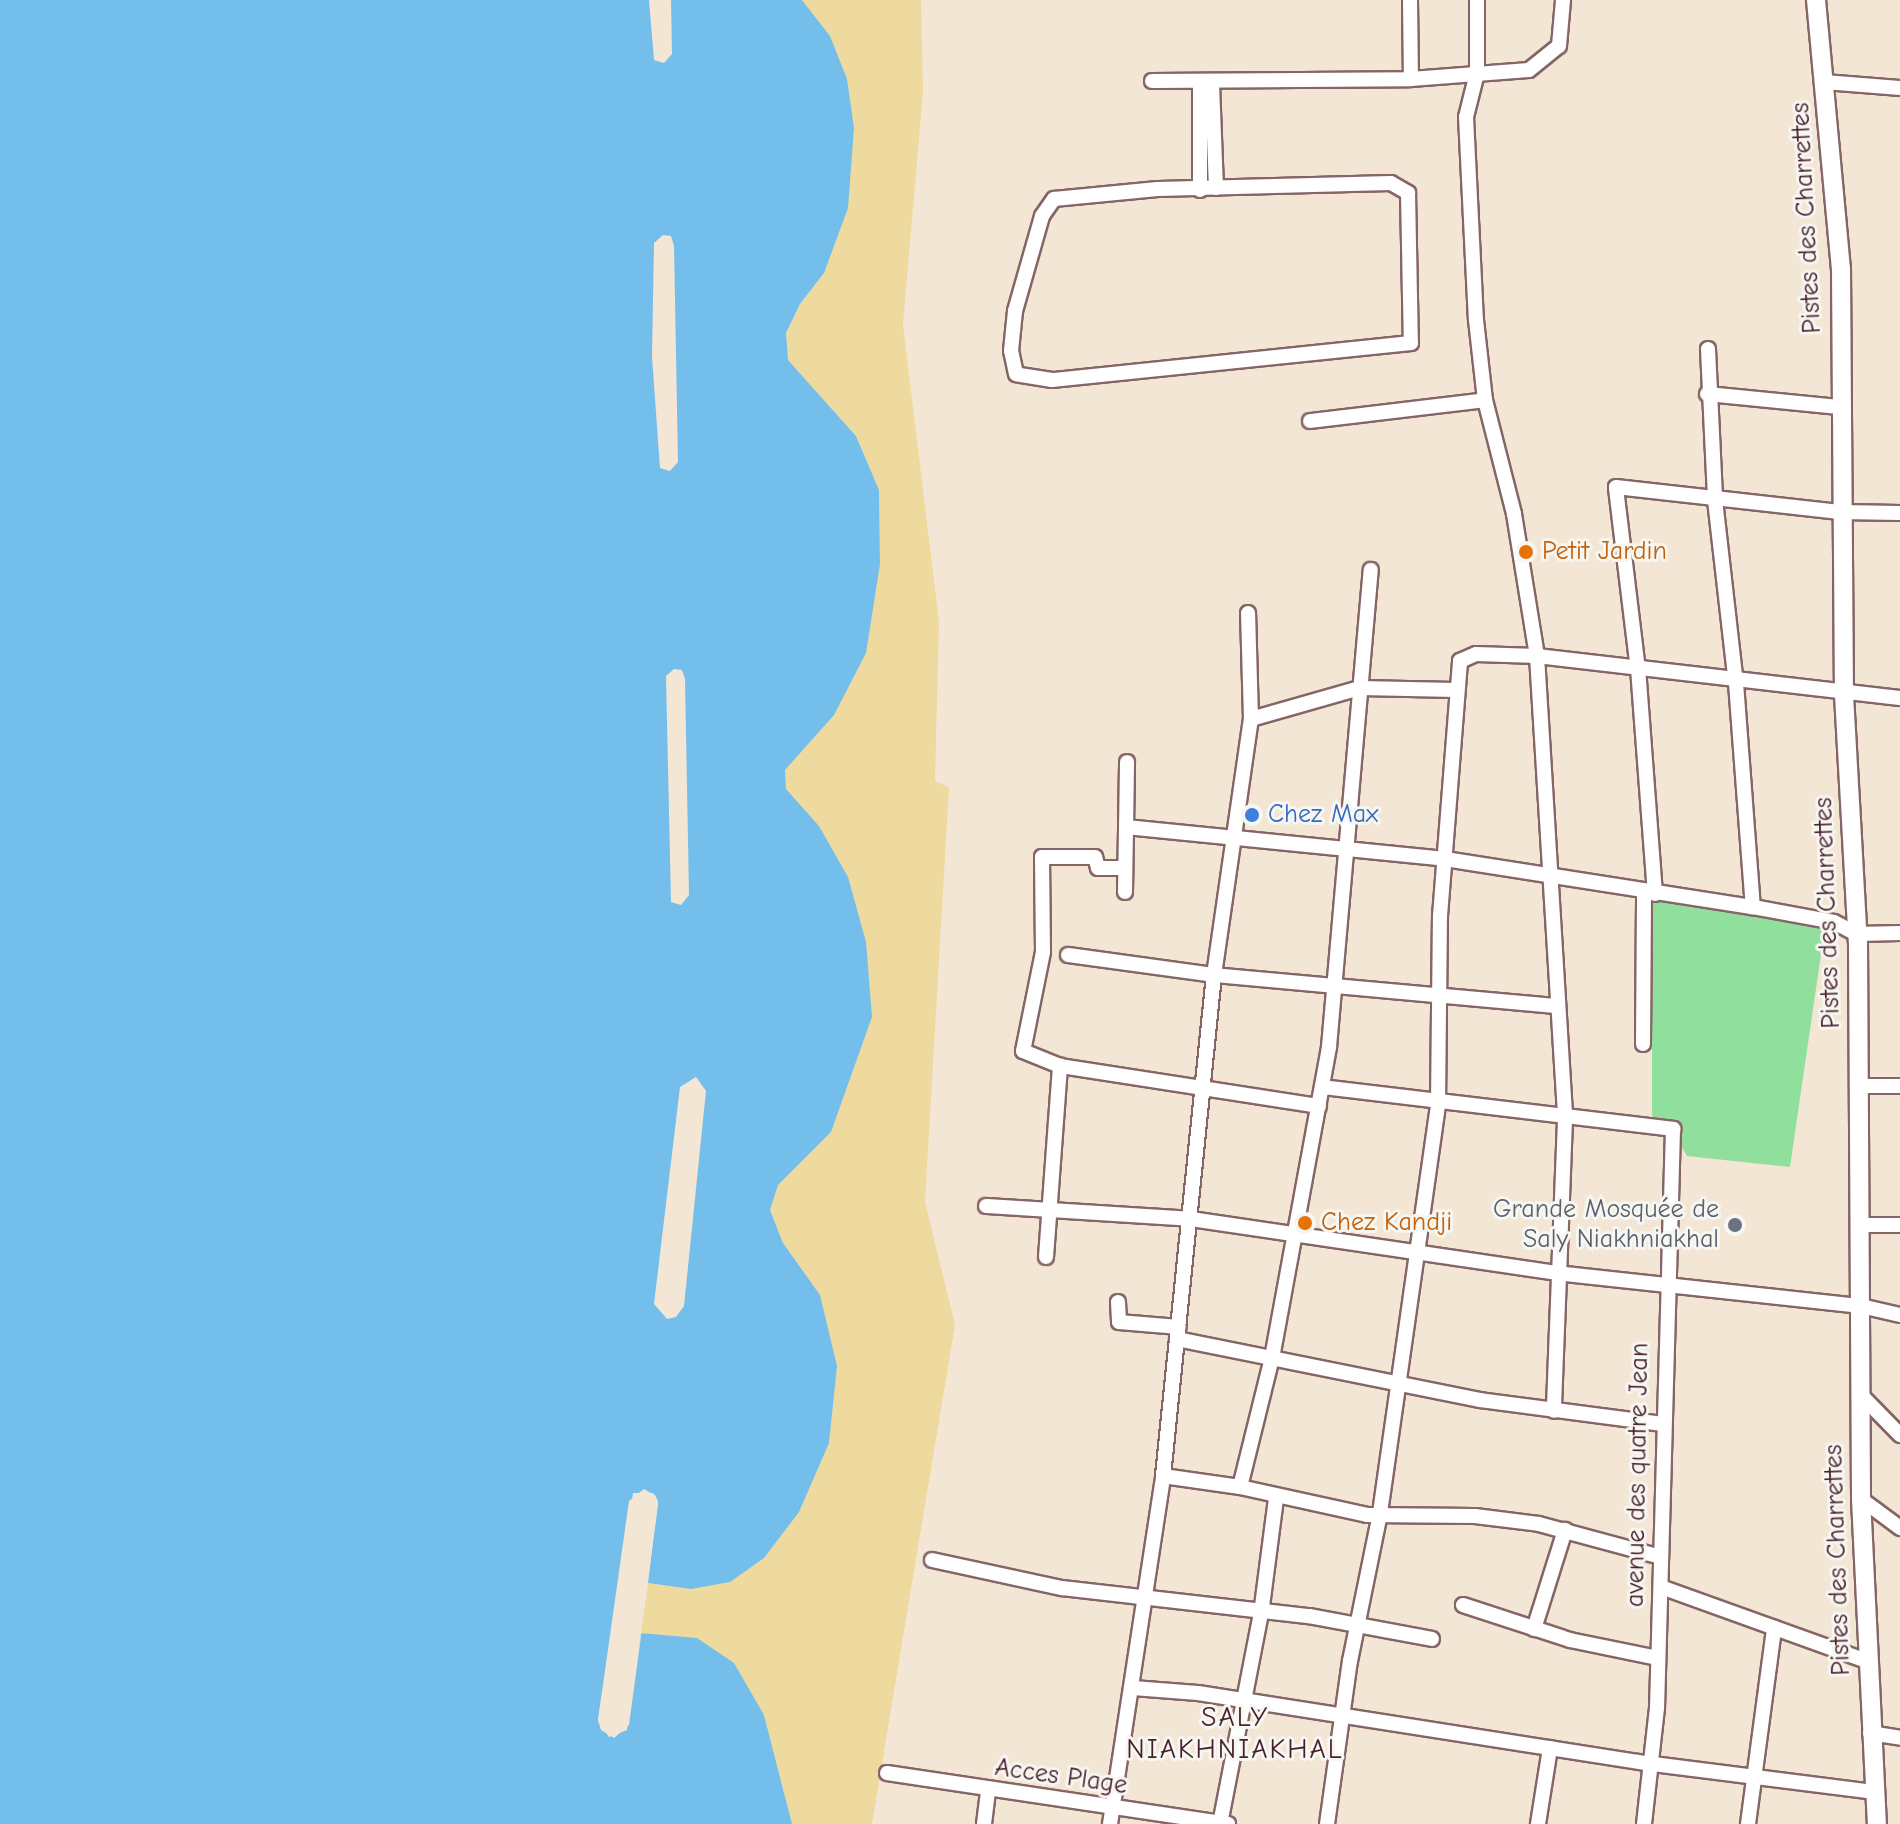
<!DOCTYPE html>
<meta charset="utf-8">
<style>
body{margin:0}
#map{position:relative;width:1900px;height:1824px;overflow:hidden;background:#f4e6d4;font-family:"Comic Neue",sans-serif}
div>[style]{position:absolute}
.green>*{inset:0;background:#91df9d}
.sand>*{inset:0;background:#eeda9e}
.water>*{inset:0;background:#74beec}
.pier>*{inset:0;background:#f4e6d4}
.roads{filter:drop-shadow(2px 0 #866566) drop-shadow(-2px 0 #866566) drop-shadow(0 2px #866566) drop-shadow(0 -2px #866566)}
.minor>*{height:14px;margin:-7px;padding:0 7px;transform-origin:7px;border-radius:7px;background:#fff}
.major>*{height:18px;margin:-9px;padding:0 9px;transform-origin:9px;border-radius:9px;background:#fff}
.dots>*{width:22px;height:22px;translate:-50% -50%;box-sizing:border-box;border:4px solid #f6f6f2;border-radius:50%}
span{translate:-50% -50%;white-space:nowrap;text-align:center;line-height:1.15;-webkit-text-stroke:6px #f6f6f2;paint-order:stroke}
.street-label{font-size:26px;color:#4a1f2b}
.food-label{font-size:26px;color:#c56008}
.left{translate:0 -50%;text-align:left}
.shop-label{font-size:26px;color:#366cbe}
.worship-label{font-size:26px;color:#5b616d}
.right{translate:-100% -50%;text-align:right}
.neighbourhood-label{font-size:28px;color:#4a1f2b;letter-spacing:2px}
</style>
<div id="map">
<div class="green">
<div style="clip-path:polygon(1652px 900px,1825px 927px,1790px 1167px,1687px 1156px,1670px 1127px,1652px 1116px)"></div>
</div>
<div class="sand">
<div style="clip-path:polygon(802px 0,921px 0,923px 91px,903px 325px,939px 622px,935px 781px,949px 787px,925px 1202px,955px 1325px,872px 1824px,792px 1824px,764px 1715px,697px 1638px,641px 1633px,648px 1583px,691px 1589px,820px 1296px,783px 1243px,770px 1210px,777px 1185px,831px 1131px,872px 1017px,819px 826px,786px 789px,785px 770px,802px 748px,880px 564px,879px 490px,856px 436px,788px 360px,786px 334px,800px 304px,824px 273px,830px 36px)"></div>
</div>
<div class="water">
<div style="clip-path:polygon(0 0,802px 0,830px 36px,847px 79px,854px 128px,848px 208px,824px 273px,800px 304px,786px 333px,788px 360px,856px 436px,879px 490px,880px 564px,866px 653px,834px 715px,785px 770px,786px 789px,819px 826px,848px 877px,866px 942px,872px 1017px,831px 1132px,778px 1185px,770px 1210px,783px 1243px,820px 1295px,837px 1366px,829px 1443px,799px 1512px,764px 1558px,730px 1582px,691px 1589px,648px 1583px,658px 1501px,653px 1493px,633px 1493px,598px 1720px,609px 1737px,627px 1730px,641px 1633px,697px 1638px,734px 1663px,764px 1715px,792px 1824px,0 1824px)"></div>
</div>
<div class="pier">
<div style="clip-path:polygon(649px 0,671px 0,672px 54px,664px 63px,654px 60px)"></div>
<div style="clip-path:polygon(663px 235px,671px 236px,674px 246px,678px 462px,670px 471px,660px 468px,652px 357px,654px 243px)"></div>
<div style="clip-path:polygon(674px 669px,682px 670px,685px 679px,689px 895px,681px 905px,671px 902px,666px 676px)"></div>
<div style="clip-path:polygon(696px 1077px,706px 1091px,684px 1306px,676px 1317px,667px 1319px,654px 1304px,680px 1087px)"></div>
<div style="clip-path:polygon(644px 1489px,656px 1496px,658px 1505px,647px 1587px,654px 1501px,644px 1493px,633px 1502px,602px 1720px,610px 1733px,625px 1724px,642px 1629px,629px 1725px,614px 1738px,601px 1730px,598px 1720px,629px 1501px)"></div>
</div>
<div class="roads">
<div class="minor">
<div style="left:1410px;top:0;width:79px;rotate:89.3deg"></div>
<div style="left:1477px;top:0;width:73px;rotate:90deg"></div>
<div style="left:1477px;top:73px;width:45px;rotate:104deg"></div>
<div style="left:1466px;top:117px;width:203px;rotate:87.2deg"></div>
<div style="left:1476px;top:320px;width:81px;rotate:83.6deg"></div>
<div style="left:1485px;top:400px;width:118px;rotate:75.7deg"></div>
<div style="left:1514px;top:514px;width:144px;rotate:80.8deg"></div>
<div style="left:1537px;top:656px;width:465px;rotate:86.5deg"></div>
<div style="left:1565px;top:1120px;width:291px;rotate:92.2deg"></div>
<div style="left:1152px;top:81px;width:259px;rotate:-0.4deg"></div>
<div style="left:1411px;top:79px;width:118px;rotate:-4.4deg"></div>
<div style="left:1529px;top:70px;width:38px;rotate:-39deg"></div>
<div style="left:1559px;top:46px;width:46px;rotate:-85deg"></div>
<div style="left:1825px;top:82px;width:75px;rotate:4.6deg"></div>
<div style="left:1200px;top:84px;width:106px;rotate:90deg"></div>
<div style="left:1212px;top:84px;width:104px;rotate:87.8deg"></div>
<div style="left:1391px;top:183px;width:20px;rotate:30deg"></div>
<div style="left:1408px;top:193px;width:150px;rotate:88.9deg"></div>
<div style="left:1411px;top:343px;width:361px;rotate:174.1deg"></div>
<div style="left:1052px;top:380px;width:36px;rotate:-171deg"></div>
<div style="left:1016px;top:374px;width:24px;rotate:-102deg"></div>
<div style="left:1011px;top:351px;width:40px;rotate:-84.3deg"></div>
<div style="left:1015px;top:311px;width:99px;rotate:-74.1deg"></div>
<div style="left:1042px;top:216px;width:21px;rotate:-55deg"></div>
<div style="left:1054px;top:199px;width:104px;rotate:-5.5deg"></div>
<div style="left:1158px;top:189px;width:233px;rotate:-1.5deg"></div>
<div style="left:1708px;top:349px;width:151px;rotate:87.3deg"></div>
<div style="left:1715px;top:500px;width:184px;rotate:83.5deg"></div>
<div style="left:1736px;top:683px;width:225px;rotate:85.7deg"></div>
<div style="left:1707px;top:394px;width:133px;rotate:5.6deg"></div>
<div style="left:1310px;top:421px;width:176px;rotate:-6.8deg"></div>
<div style="left:1251px;top:719px;width:113px;rotate:-15.9deg"></div>
<div style="left:1360px;top:688px;width:96px;rotate:1.2deg"></div>
<div style="left:1126px;top:827px;width:321px;rotate:5.7deg"></div>
<div style="left:1445px;top:859px;width:312px;rotate:8.9deg"></div>
<div style="left:1753px;top:907px;width:82px;rotate:10.5deg"></div>
<div style="left:1834px;top:922px;width:26px;rotate:28deg"></div>
<div style="left:1857px;top:934px;width:43px;rotate:-1.3deg"></div>
<div style="left:1125px;top:868px;width:27px;rotate:180deg"></div>
<div style="left:1098px;top:868px;width:11px;rotate:-105deg"></div>
<div style="left:1095px;top:857px;width:53px;rotate:180deg"></div>
<div style="left:1042px;top:857px;width:95px;rotate:89.4deg"></div>
<div style="left:1043px;top:952px;width:101px;rotate:101.4deg"></div>
<div style="left:1023px;top:1051px;width:40px;rotate:22deg"></div>
<div style="left:1060px;top:1066px;width:262px;rotate:8.8deg"></div>
<div style="left:1125px;top:892px;width:130px;rotate:-89.1deg"></div>
<div style="left:1655px;top:894px;width:225px;rotate:-94.3deg"></div>
<div style="left:1638px;top:670px;width:184px;rotate:-96.9deg"></div>
<div style="left:1616px;top:487px;width:225px;rotate:6.4deg"></div>
<div style="left:1840px;top:512px;width:60px;rotate:1deg"></div>
<div style="left:1068px;top:955px;width:147px;rotate:7.8deg"></div>
<div style="left:1214px;top:975px;width:344px;rotate:5.2deg"></div>
<div style="left:1643px;top:1044px;width:152px;rotate:-89.6deg"></div>
<div style="left:1859px;top:1086px;width:41px"></div>
<div style="left:1322px;top:1087px;width:354px;rotate:6.8deg"></div>
<div style="left:1673px;top:1129px;width:579px;rotate:91.58deg"></div>
<div style="left:1657px;top:1708px;width:117px;rotate:96.4deg"></div>
<div style="left:986px;top:1206px;width:205px;rotate:3.6deg"></div>
<div style="left:1191px;top:1219px;width:369px;rotate:8.4deg"></div>
<div style="left:1556px;top:1273px;width:307px;rotate:6.2deg"></div>
<div style="left:1861px;top:1306px;width:40px;rotate:13deg"></div>
<div style="left:1862px;top:1225px;width:38px"></div>
<div style="left:1046px;top:1257px;width:192px;rotate:-85.8deg"></div>
<div style="left:1118px;top:1302px;width:20px;rotate:87deg"></div>
<div style="left:1119px;top:1322px;width:60px;rotate:4.8deg"></div>
<div style="left:1177px;top:1339px;width:309px;rotate:11.4deg"></div>
<div style="left:1480px;top:1400px;width:185px;rotate:7.5deg"></div>
<div style="left:1859px;top:1393px;width:59px;rotate:45.7deg"></div>
<div style="left:1163px;top:1476px;width:78px;rotate:8.1deg"></div>
<div style="left:1240px;top:1487px;width:130px;rotate:12.4deg"></div>
<div style="left:1367px;top:1515px;width:108px;rotate:0.5deg"></div>
<div style="left:1475px;top:1516px;width:64px;rotate:7.1deg"></div>
<div style="left:1539px;top:1524px;width:126px;rotate:15.1deg"></div>
<div style="left:1240px;top:1487px;width:133px;rotate:-76.1deg"></div>
<div style="left:1272px;top:1358px;width:316px;rotate:-79.6deg"></div>
<div style="left:1329px;top:1047px;width:479px;rotate:-85deg"></div>
<div style="left:1861px;top:1499px;width:49px;rotate:36.6deg"></div>
<div style="left:932px;top:1560px;width:133px;rotate:12.2deg"></div>
<div style="left:1062px;top:1588px;width:249px;rotate:6.5deg"></div>
<div style="left:1309px;top:1616px;width:125px;rotate:10.6deg"></div>
<div style="left:1661px;top:1587px;width:219px;rotate:19.8deg"></div>
<div style="left:1463px;top:1605px;width:113px;rotate:18.1deg"></div>
<div style="left:1570px;top:1640px;width:90px;rotate:11.6deg"></div>
<div style="left:1534px;top:1629px;width:104px;rotate:-72.6deg"></div>
<div style="left:1133px;top:1688px;width:65px;rotate:4.4deg"></div>
<div style="left:1198px;top:1693px;width:461px;rotate:8.9deg"></div>
<div style="left:1653px;top:1764px;width:224px;rotate:7.2deg"></div>
<div style="left:1870px;top:1733px;width:30px;rotate:9deg"></div>
<div style="left:887px;top:1773px;width:345px;rotate:8.5deg"></div>
<div style="left:984px;top:1824px;width:33px;rotate:-83deg"></div>
<div style="left:1110px;top:1824px;width:352px;rotate:-81.3deg"></div>
<div style="left:1163px;top:1476px;width:504px;rotate:-84.19deg"></div>
<div style="left:1214px;top:975px;width:259px;rotate:-81.8deg"></div>
<div style="left:1251px;top:719px;width:106px;rotate:-91.6deg"></div>
<div style="left:1220px;top:1824px;width:214px;rotate:-79deg"></div>
<div style="left:1261px;top:1614px;width:117px;rotate:-82.6deg"></div>
<div style="left:1327px;top:1824px;width:165px;rotate:-82deg"></div>
<div style="left:1350px;top:1661px;width:151px;rotate:-78.5deg"></div>
<div style="left:1380px;top:1513px;width:413px;rotate:-81.9deg"></div>
<div style="left:1438px;top:1104px;width:188px;rotate:-89.4deg"></div>
<div style="left:1440px;top:916px;width:256px;rotate:-85.5deg"></div>
<div style="left:1460px;top:661px;width:17px;rotate:-24deg"></div>
<div style="left:1476px;top:654px;width:61px;rotate:1.9deg"></div>
<div style="left:1537px;top:656px;width:365px;rotate:6.6deg"></div>
<div style="left:1538px;top:1824px;width:77px;rotate:-81deg"></div>
<div style="left:1748px;top:1824px;width:198px;rotate:-82.4deg"></div>
</div>
<div class="major">
<div style="left:1816px;top:0;width:270px;rotate:84.7deg"></div>
<div style="left:1841px;top:269px;width:426px;rotate:89.6deg"></div>
<div style="left:1844px;top:695px;width:248px;rotate:86.8deg"></div>
<div style="left:1858px;top:943px;width:556px;rotate:89.69deg"></div>
<div style="left:1861px;top:1499px;width:325px;rotate:87.2deg"></div>
</div>
</div>
<div class="dots">
<div style="left:1526px;top:552px;background:#e8710a"></div>
<div style="left:1252px;top:815px;background:#3f7fe0"></div>
<div style="left:1305px;top:1223px;background:#e8710a"></div>
<div style="left:1735px;top:1225px;background:#6b7280"></div>
</div>
<div class="street-label">
<span style="left:1807px;top:218px;rotate:-93deg">Pistes des Charrettes</span>
<span style="left:1828px;top:913px;rotate:-92deg">Pistes des Charrettes</span>
<span style="left:1638px;top:1475px;rotate:-89deg">avenue des quatre Jean</span>
<span style="left:1838px;top:1560px;rotate:-92deg">Pistes des Charrettes</span>
<span style="left:1061px;top:1777px;rotate:8deg">Acces Plage</span>
</div>
<div class="food-label">
<span class="left" style="left:1542px;top:552px">Petit Jardin</span>
<span class="left" style="left:1321px;top:1223px">Chez Kandji</span>
</div>
<div class="shop-label">
<span class="left" style="left:1268px;top:815px">Chez Max</span>
</div>
<div class="worship-label">
<span class="right" style="left:1719px;top:1225px">Grande Mosquée de<br>Saly Niakhniakhal</span>
</div>
<div class="neighbourhood-label">
<span style="left:1235px;top:1733px">SALY<br>NIAKHNIAKHAL</span>
</div>
</div>
